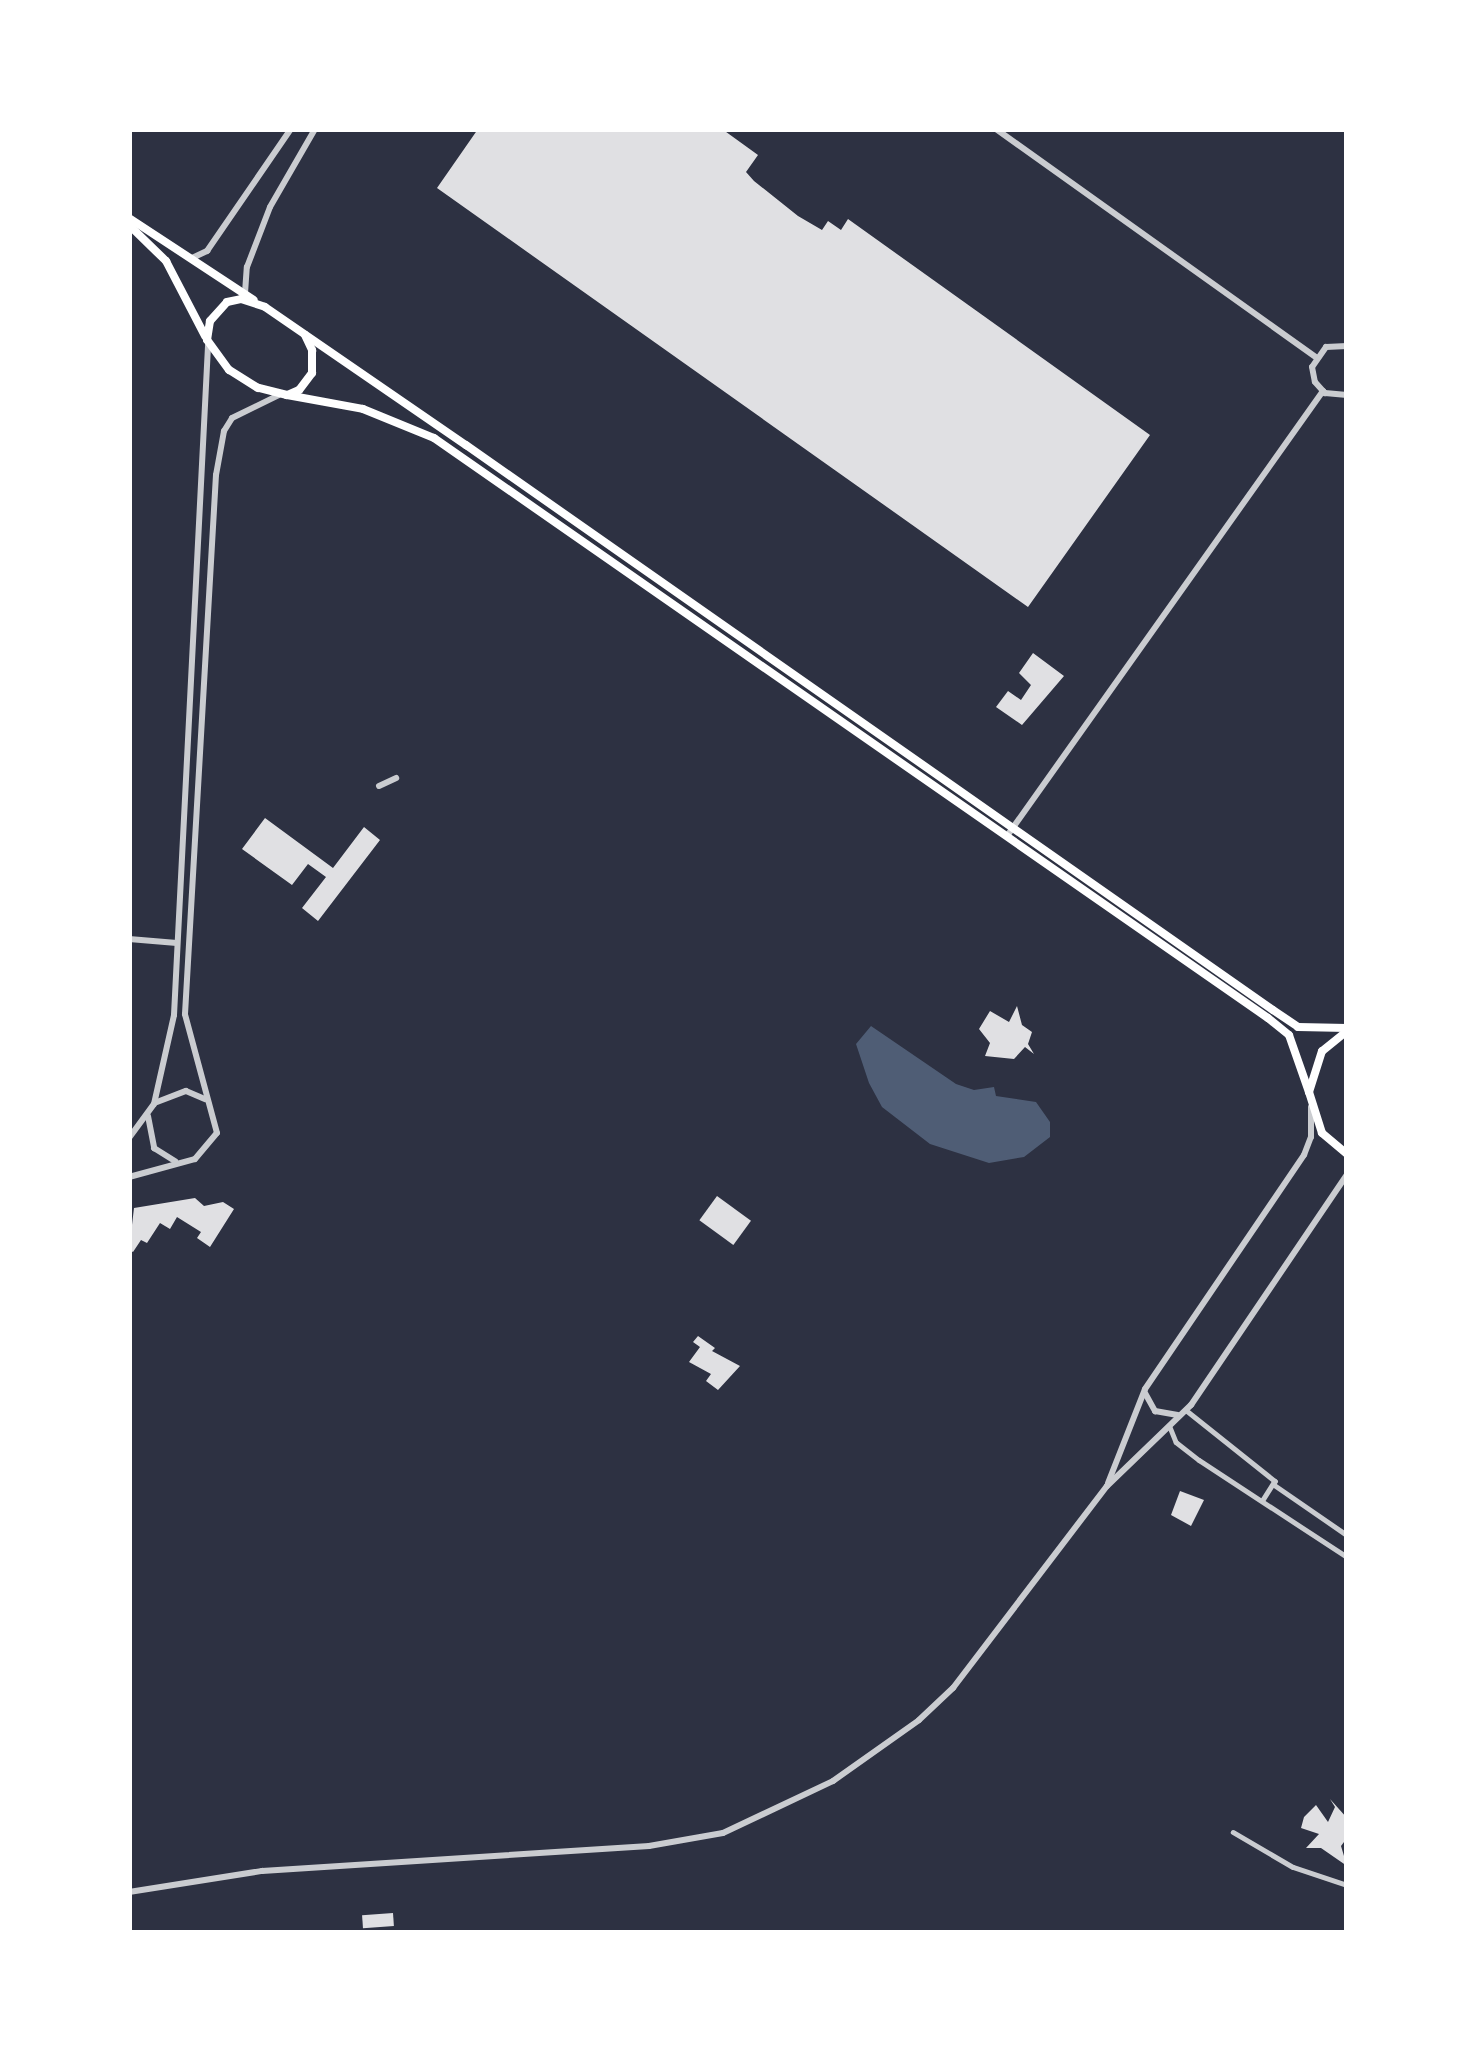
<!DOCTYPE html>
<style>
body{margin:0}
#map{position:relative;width:1476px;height:2062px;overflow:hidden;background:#2d3142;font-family:"Fira Sans",sans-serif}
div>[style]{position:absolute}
.water>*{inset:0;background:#4f5d75}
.building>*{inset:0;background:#e0e0e3;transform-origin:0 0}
.pedestrian>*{height:4.5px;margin:-2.25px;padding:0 2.25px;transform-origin:2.25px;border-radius:2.25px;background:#caccd0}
.minor>*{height:6px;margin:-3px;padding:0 3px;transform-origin:3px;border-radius:3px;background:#caccd0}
.tertiary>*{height:6px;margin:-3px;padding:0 3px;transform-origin:3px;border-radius:3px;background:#caccd0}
.secondary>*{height:8px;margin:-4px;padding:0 4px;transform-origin:4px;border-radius:4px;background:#fff}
span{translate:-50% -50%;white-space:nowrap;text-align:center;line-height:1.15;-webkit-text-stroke:9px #fff;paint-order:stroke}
.frame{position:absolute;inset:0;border:132px solid #fff;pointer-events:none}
</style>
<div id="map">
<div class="water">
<div style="clip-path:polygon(871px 1026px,956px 1084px,974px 1090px,994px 1087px,996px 1096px,1036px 1102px,1050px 1122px,1050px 1137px,1024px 1157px,989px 1163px,930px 1144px,882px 1107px,869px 1083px,856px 1044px)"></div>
</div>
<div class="building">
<div style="clip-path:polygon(478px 129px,722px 129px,758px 155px,746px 172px,754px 181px,798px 216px,822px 230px,828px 221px,841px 230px,848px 219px,1150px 435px,1028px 607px,437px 188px)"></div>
<div style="clip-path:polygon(1033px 653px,1064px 676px,1022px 725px,996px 707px,1008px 691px,1021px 700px,1031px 685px,1019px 673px)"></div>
<div style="clip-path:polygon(265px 818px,333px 868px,364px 827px,380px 840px,318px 921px,302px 908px,326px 877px,308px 864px,292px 885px,242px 849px)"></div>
<div style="clip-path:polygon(1017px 1006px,1022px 1025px,1032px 1032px,1028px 1044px,1034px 1054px,1025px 1047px,1014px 1059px,985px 1056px,990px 1043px,979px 1029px,990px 1011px,1009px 1022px)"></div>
<div style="left:717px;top:1196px;width:42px;height:30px;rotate:36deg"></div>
<div style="clip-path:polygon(195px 1198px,204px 1206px,223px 1202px,234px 1209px,210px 1247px,197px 1238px,201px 1232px,177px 1217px,170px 1229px,160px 1223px,147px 1243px,141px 1240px,133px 1252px,129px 1250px,134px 1208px)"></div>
<div style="clip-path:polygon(698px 1336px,715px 1348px,712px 1351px,740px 1366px,718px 1390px,706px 1381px,711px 1374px,689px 1362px,700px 1347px,693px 1342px)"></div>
<div style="clip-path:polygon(1180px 1491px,1204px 1500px,1191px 1526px,1171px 1515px)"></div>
<div style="clip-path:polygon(1330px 1799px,1347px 1818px,1347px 1838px,1341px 1846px,1347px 1866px,1321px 1848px,1306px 1848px,1319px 1834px,1301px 1828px,1304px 1817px,1316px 1805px,1328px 1822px,1335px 1807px)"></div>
<div style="left:393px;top:1913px;width:13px;height:31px;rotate:86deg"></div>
</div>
<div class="pedestrian">
<div style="left:1186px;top:1410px;width:114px;rotate:38.6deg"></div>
<div style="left:1275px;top:1481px;width:22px;rotate:122deg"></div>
<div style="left:1170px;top:1427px;width:16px;rotate:68deg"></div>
<div style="left:1176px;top:1442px;width:29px;rotate:38deg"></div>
<div style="left:1199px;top:1460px;width:177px;rotate:33.2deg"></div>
<div style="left:1273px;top:1484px;width:90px;rotate:34.6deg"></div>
<div style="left:1233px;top:1832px;width:69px;rotate:30.3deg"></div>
<div style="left:1293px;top:1867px;width:57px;rotate:18.4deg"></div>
</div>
<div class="minor">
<div style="left:996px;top:129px;width:393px;rotate:35.5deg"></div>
<div style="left:192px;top:258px;width:17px;rotate:-25deg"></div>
<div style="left:207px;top:251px;width:148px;rotate:-55.5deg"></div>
<div style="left:245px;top:293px;width:26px;rotate:-86deg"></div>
<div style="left:247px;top:267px;width:64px;rotate:-69deg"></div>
<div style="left:270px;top:207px;width:90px;rotate:-60deg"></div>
<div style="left:1347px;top:346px;width:21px;rotate:177deg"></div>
<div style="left:1326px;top:347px;width:24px;rotate:125deg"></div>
<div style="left:1312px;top:367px;width:15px;rotate:79deg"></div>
<div style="left:1315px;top:382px;width:15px;rotate:48deg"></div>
<div style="left:1325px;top:393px;width:22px;rotate:5deg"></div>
<div style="left:379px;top:786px;width:19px;rotate:-25deg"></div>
<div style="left:1007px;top:836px;width:546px;rotate:-54.62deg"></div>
<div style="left:129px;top:939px;width:48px;rotate:4.8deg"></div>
</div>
<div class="tertiary">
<div style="left:157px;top:1102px;width:31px;rotate:-21deg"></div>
<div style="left:186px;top:1091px;width:21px;rotate:23deg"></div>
<div style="left:148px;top:1116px;width:33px;rotate:79deg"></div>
<div style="left:154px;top:1148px;width:25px;rotate:32deg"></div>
<div style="left:129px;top:1138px;width:42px;rotate:-53.7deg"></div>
<div style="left:154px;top:1104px;width:91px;rotate:-77.3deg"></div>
<div style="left:174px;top:1015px;width:671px;rotate:-87.09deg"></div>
<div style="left:129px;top:1177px;width:68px;rotate:-15.3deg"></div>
<div style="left:195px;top:1159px;width:34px;rotate:-50deg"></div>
<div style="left:217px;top:1133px;width:123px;rotate:-105.1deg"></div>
<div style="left:185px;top:1014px;width:540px;rotate:-86.71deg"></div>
<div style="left:216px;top:475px;width:45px;rotate:-79.7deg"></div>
<div style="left:224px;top:431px;width:15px;rotate:-58deg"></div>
<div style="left:232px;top:418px;width:52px;rotate:-26.1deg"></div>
<div style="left:1145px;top:1393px;width:21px;rotate:61deg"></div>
<div style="left:1155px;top:1411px;width:23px;rotate:10deg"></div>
<div style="left:1108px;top:1483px;width:101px;rotate:-68.5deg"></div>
<div style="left:1145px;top:1389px;width:283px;rotate:-55.8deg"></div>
<div style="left:1304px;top:1155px;width:19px;rotate:-69deg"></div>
<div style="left:1311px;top:1137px;width:30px;rotate:-90deg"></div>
<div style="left:129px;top:1892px;width:135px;rotate:-9deg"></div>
<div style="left:262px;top:1871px;width:388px;rotate:-3.7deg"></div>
<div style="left:649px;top:1846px;width:75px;rotate:-10deg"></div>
<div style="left:723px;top:1833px;width:122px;rotate:-25.3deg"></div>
<div style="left:833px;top:1781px;width:105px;rotate:-35.3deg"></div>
<div style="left:919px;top:1720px;width:47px;rotate:-43.3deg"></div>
<div style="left:953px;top:1688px;width:254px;rotate:-52.7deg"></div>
<div style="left:1107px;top:1486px;width:117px;rotate:-44deg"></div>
<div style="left:1191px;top:1405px;width:278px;rotate:-55.9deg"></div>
</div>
<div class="secondary">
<div style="left:129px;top:218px;width:149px;rotate:33.3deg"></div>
<div style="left:129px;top:225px;width:52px;rotate:44.2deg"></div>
<div style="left:166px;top:261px;width:85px;rotate:62.5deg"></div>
<div style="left:305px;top:335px;width:17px;rotate:65deg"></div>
<div style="left:312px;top:350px;width:23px;rotate:90deg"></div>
<div style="left:312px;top:373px;width:21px;rotate:127deg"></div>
<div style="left:299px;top:390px;width:13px;rotate:157deg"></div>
<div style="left:287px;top:395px;width:30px;rotate:-166deg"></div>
<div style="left:258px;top:388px;width:34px;rotate:-148deg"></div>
<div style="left:229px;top:370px;width:37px;rotate:-126deg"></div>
<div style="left:207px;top:340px;width:19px;rotate:-81deg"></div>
<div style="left:210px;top:321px;width:25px;rotate:-48deg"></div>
<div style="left:227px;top:302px;width:14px;rotate:-12deg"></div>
<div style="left:241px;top:299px;width:25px;rotate:18deg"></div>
<div style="left:265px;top:307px;width:244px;rotate:34.5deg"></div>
<div style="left:466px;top:445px;width:985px;rotate:35deg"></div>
<div style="left:1273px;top:1010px;width:30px;rotate:34deg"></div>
<div style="left:1298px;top:1027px;width:49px;rotate:1.2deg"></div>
<div style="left:287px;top:395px;width:77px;rotate:10.4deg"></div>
<div style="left:363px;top:409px;width:77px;rotate:22.2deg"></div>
<div style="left:434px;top:438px;width:1016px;rotate:34.82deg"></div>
<div style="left:1268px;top:1018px;width:27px;rotate:39deg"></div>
<div style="left:1289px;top:1035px;width:60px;rotate:70.7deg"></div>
<div style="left:1347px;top:1031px;width:32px;rotate:141deg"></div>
<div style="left:1322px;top:1051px;width:43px;rotate:107.6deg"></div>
<div style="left:1309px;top:1092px;width:43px;rotate:72.4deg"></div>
<div style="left:1322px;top:1133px;width:33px;rotate:40deg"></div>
</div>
<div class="frame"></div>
</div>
